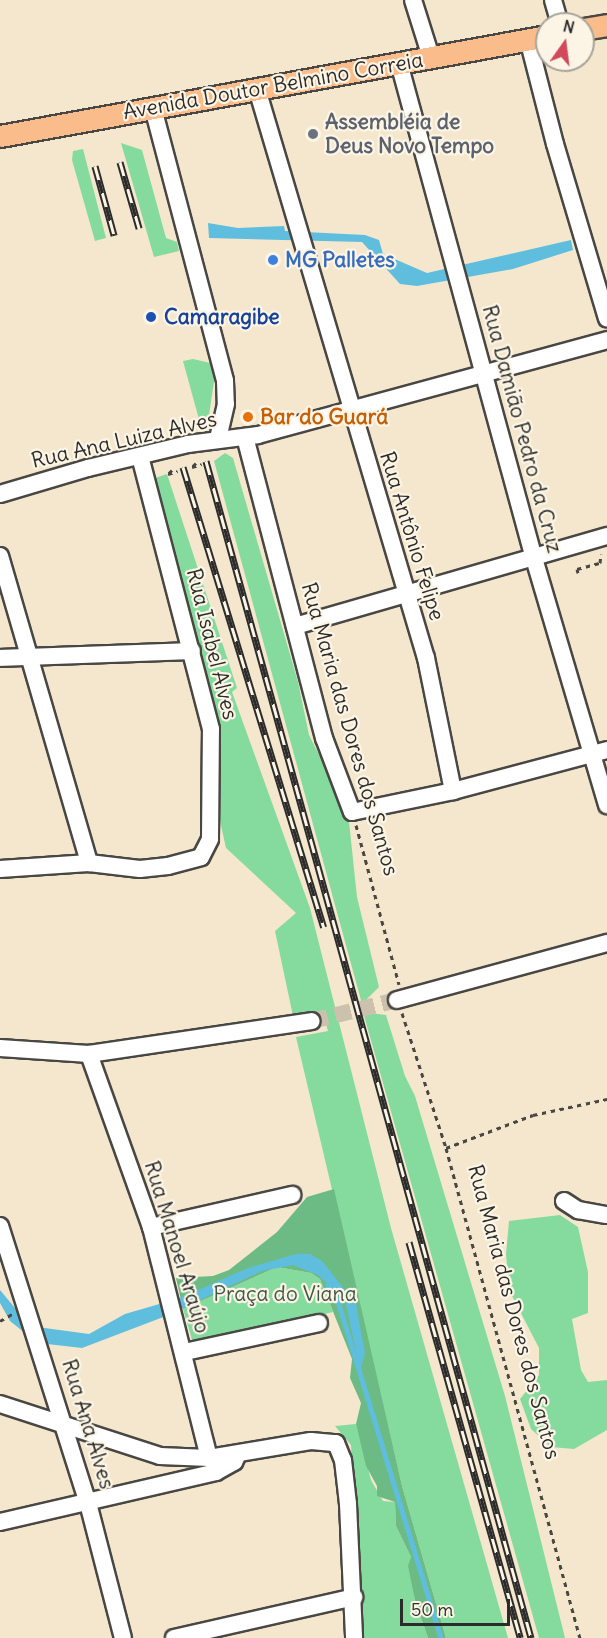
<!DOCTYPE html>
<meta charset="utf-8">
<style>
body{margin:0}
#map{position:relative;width:607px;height:1638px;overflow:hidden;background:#f4e7cd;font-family:Delius,sans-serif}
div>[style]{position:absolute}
.green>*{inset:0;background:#85db9e}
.forest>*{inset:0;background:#6cbb85}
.water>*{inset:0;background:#5fbedd}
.stream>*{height:4.5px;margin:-2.25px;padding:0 2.25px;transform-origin:2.25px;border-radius:2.25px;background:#5fbedd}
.minor-tunnel>*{height:16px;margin-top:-8px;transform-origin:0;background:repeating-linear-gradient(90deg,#ccc1ad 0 16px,transparent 0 24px)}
.path>*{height:3px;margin-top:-1.5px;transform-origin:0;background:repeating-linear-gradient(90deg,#494743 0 4.5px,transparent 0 9px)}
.roads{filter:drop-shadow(2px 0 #494743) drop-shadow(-2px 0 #494743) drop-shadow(0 2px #494743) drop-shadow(0 -2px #494743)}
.minor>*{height:16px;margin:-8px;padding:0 8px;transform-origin:8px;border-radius:8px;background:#fff}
.major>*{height:21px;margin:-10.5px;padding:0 10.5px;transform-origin:10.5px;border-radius:10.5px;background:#fabc8b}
.rail>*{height:7px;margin-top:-3.5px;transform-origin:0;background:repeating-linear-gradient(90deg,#fcf5e5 0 14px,#2b2b2b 0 28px);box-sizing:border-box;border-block:2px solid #2b2b2b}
.dots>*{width:16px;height:16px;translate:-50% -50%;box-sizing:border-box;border:3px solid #fcf5e5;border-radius:50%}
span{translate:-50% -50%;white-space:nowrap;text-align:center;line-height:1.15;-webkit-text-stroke:4.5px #fcf5e5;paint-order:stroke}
.street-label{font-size:21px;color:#2b2b2b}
.worship-label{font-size:21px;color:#5b616d;font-weight:700}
.left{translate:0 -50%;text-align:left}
.shop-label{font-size:21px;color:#366cbe;font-weight:700}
.transit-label{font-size:21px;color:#164399;font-weight:700}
.food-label{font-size:21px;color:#c56008;font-weight:700}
.park-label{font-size:21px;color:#425748}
.north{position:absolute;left:535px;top:12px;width:60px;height:60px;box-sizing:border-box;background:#fcf5e5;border:2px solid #a8a49b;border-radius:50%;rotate:14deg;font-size:16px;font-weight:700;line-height:24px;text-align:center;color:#2b2b2b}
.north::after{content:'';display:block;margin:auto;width:21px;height:27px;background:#d1495b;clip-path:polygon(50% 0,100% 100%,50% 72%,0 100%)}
.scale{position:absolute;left:400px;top:1599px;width:110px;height:27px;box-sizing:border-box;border:3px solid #2b2b2b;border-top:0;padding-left:8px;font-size:18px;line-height:21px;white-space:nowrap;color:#2b2b2b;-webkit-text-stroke:4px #fcf5e5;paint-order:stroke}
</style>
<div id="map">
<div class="green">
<div style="clip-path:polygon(121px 143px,142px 150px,166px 238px,177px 242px,179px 251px,154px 257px)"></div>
<div style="clip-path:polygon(83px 149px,106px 238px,95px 241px,72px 160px,73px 151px)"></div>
<div style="clip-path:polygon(193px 359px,210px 363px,215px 375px,209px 415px,200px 423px,183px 361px)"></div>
<div style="clip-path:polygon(225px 453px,233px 458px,298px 682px,309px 735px,348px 812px,357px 897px,379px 987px,362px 1004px,214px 461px)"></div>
<div style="clip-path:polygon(167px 474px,237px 688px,232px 692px,310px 908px,391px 1228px,508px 1638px,446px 1638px,402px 1486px,296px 1037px,328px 1031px,322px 1012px,293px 1016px,275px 931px,296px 913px,226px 848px,218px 812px,219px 719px,155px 478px)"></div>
<div style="clip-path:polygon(363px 1012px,386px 1015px,405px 1076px,415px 1096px,505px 1396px,565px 1638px,539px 1638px)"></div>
<div style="clip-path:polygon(560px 1215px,578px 1227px,588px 1272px,588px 1313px,572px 1319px,581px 1370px,588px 1382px,607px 1380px,607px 1430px,574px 1449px,551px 1447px,531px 1429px,520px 1399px,539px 1375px,539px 1348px,509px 1290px,506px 1254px,509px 1221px)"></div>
<div style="clip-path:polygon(277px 1267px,311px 1273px,320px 1279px,333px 1312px,193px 1343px,183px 1309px)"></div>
<div style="clip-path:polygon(356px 1424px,371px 1480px,383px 1501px,395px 1502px,396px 1526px,411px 1557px,415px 1600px,428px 1638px,362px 1638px,351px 1445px,335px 1426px)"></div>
</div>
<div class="forest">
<div style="clip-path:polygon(334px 1189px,402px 1486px,446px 1638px,428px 1638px,415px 1600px,408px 1566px,411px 1557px,396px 1526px,395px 1502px,377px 1496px,377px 1486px,366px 1466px,356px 1424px,361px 1403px,350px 1378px,352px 1359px,320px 1279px,311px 1273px,277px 1267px,183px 1309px,176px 1278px,213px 1276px,229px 1270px,277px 1232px,307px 1197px)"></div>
</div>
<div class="water">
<div style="clip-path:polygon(208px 223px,238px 228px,284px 226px,285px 231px,365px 235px,379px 240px,383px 254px,427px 273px,571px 240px,573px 250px,513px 269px,417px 286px,400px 284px,362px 242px,209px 238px)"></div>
<div style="clip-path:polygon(296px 1254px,310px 1254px,322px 1261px,356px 1304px,365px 1354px,360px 1370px,345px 1300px,318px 1275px,293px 1265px,262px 1271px,166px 1316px,82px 1348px,47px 1344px,25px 1333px,10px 1321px,0 1303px,0 1290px,30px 1326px,89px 1334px,125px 1314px,180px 1298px,248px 1268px)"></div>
</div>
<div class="stream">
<div style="left:328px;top:1285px;width:19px;rotate:58deg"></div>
<div style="left:338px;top:1301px;width:352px;rotate:73deg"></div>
</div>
<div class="minor-tunnel">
<div style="left:312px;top:1021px;width:88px;rotate:-13.9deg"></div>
</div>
<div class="path">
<div style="left:196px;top:463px;width:6px;rotate:135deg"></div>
<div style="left:192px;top:467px;width:10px;rotate:-17deg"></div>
<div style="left:172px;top:470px;width:6px;rotate:135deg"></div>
<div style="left:168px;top:474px;width:10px;rotate:-17deg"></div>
<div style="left:578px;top:573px;width:4px;rotate:-104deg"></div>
<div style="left:577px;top:569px;width:24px;rotate:-15deg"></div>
<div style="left:600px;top:563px;width:9px;rotate:-84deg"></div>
<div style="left:356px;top:825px;width:165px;rotate:74.9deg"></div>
<div style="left:402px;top:1013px;width:142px;rotate:71.9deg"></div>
<div style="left:446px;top:1148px;width:508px;rotate:74.71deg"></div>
<div style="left:446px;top:1148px;width:93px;rotate:-20.8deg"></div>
<div style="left:533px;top:1115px;width:76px;rotate:-12.2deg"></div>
<div style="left:0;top:1321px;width:14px;rotate:-30deg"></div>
</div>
<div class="roads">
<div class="minor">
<div style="left:413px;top:0;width:60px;rotate:72.5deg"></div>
<div style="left:553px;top:0;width:25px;rotate:74deg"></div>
<div style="left:528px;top:39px;width:108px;rotate:75.6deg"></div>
<div style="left:555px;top:144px;width:182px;rotate:73.4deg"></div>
<div style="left:399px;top:63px;width:510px;rotate:74.76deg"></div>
<div style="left:533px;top:555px;width:261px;rotate:73.5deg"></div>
<div style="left:257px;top:89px;width:594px;rotate:73.46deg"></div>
<div style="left:426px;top:658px;width:136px;rotate:78.5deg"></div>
<div style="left:153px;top:108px;width:282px;rotate:75.2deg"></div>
<div style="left:225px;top:381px;width:23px;rotate:88deg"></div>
<div style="left:226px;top:404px;width:36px;rotate:103deg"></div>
<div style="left:245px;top:437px;width:311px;rotate:75.3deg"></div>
<div style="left:324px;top:738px;width:79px;rotate:69.3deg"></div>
<div style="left:352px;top:812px;width:103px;rotate:-11.7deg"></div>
<div style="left:453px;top:791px;width:159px;rotate:-14.9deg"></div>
<div style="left:0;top:494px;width:92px;rotate:-16.5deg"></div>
<div style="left:88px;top:468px;width:103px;rotate:-13.5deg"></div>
<div style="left:188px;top:444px;width:71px;rotate:-7.3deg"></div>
<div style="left:258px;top:435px;width:362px;rotate:-15.2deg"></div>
<div style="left:0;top:556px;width:320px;rotate:73.8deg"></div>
<div style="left:295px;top:626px;width:325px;rotate:-16.1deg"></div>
<div style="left:0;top:658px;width:192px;rotate:-2.1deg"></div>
<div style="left:0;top:869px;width:89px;rotate:-3.9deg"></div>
<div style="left:89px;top:863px;width:51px;rotate:6.7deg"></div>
<div style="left:140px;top:869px;width:28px;rotate:-6deg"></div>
<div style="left:168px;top:866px;width:34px;rotate:-15deg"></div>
<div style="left:201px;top:857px;width:20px;rotate:-63deg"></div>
<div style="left:210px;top:839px;width:110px;rotate:-89.5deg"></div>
<div style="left:211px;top:729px;width:282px;rotate:-104.6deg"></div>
<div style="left:397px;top:1000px;width:218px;rotate:-15.2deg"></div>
<div style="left:0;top:1048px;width:89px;rotate:3.9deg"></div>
<div style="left:89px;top:1054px;width:225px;rotate:-8.4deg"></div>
<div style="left:89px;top:1054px;width:184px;rotate:70.3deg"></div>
<div style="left:151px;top:1227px;width:238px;rotate:75.9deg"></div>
<div style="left:564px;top:1201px;width:17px;rotate:33deg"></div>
<div style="left:578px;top:1210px;width:29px;rotate:10deg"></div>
<div style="left:0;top:1226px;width:291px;rotate:72.4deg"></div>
<div style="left:88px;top:1503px;width:139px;rotate:75.5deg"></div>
<div style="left:151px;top:1227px;width:145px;rotate:-12.8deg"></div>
<div style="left:185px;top:1352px;width:137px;rotate:-12.2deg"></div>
<div style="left:0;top:1404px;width:168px;rotate:18deg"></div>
<div style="left:160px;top:1456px;width:49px;rotate:2.3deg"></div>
<div style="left:209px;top:1458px;width:103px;rotate:-9.5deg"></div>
<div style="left:311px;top:1441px;width:25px;rotate:5deg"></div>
<div style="left:336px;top:1443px;width:18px;rotate:68deg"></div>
<div style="left:343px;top:1460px;width:44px;rotate:83.5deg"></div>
<div style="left:348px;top:1504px;width:134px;rotate:87.4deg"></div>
<div style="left:0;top:1522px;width:222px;rotate:-13deg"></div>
<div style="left:216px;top:1472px;width:21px;rotate:-29deg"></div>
<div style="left:234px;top:1462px;width:9px;rotate:-63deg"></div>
<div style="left:174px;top:1638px;width:185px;rotate:-12.8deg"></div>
</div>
<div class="major">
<div style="left:583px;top:29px;width:24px;rotate:-9deg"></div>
<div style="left:0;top:136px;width:556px;rotate:-10.36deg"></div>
</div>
</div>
<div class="rail">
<div style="left:120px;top:162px;width:69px;rotate:73.9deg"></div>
<div style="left:95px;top:166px;width:72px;rotate:74.6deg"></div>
<div style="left:206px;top:461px;width:1221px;rotate:74.56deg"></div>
<div style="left:183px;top:467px;width:481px;rotate:73deg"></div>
<div style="left:409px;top:1242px;width:411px;rotate:74.3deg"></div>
</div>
<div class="dots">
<div style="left:313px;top:134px;background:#6b7280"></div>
<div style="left:273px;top:260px;background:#3f7fe0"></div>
<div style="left:151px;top:317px;background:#1a4fb4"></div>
<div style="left:248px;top:417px;background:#e8710a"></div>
</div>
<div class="street-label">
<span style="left:273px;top:86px;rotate:-10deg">Avenida Doutor Belmino Correia</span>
<span style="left:522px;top:429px;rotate:75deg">Rua Damião Pedro da Cruz</span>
<span style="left:124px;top:440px;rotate:-13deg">Rua Ana Luiza Alves</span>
<span style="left:412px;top:536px;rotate:73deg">Rua Antônio Felipe</span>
<span style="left:212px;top:644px;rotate:76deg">Rua Isabel Alves</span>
<span style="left:350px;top:729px;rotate:74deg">Rua Maria das Dores dos Santos</span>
<span style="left:177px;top:1247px;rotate:73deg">Rua Manoel Araújo</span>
<span style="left:514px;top:1312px;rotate:75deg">Rua Maria das Dores dos Santos</span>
<span style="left:88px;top:1424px;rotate:73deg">Rua Ana Alves</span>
</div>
<div class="worship-label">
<span class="left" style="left:325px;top:134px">Assembléia de<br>Deus Novo Tempo</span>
</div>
<div class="shop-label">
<span class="left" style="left:285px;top:260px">MG Palletes</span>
</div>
<div class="transit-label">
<span class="left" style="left:164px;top:317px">Camaragibe</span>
</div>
<div class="food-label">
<span class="left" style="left:260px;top:417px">Bar do Guará</span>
</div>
<div class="park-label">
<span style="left:285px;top:1294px">Praça do Viana</span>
</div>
<div class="north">N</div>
<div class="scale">50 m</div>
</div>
